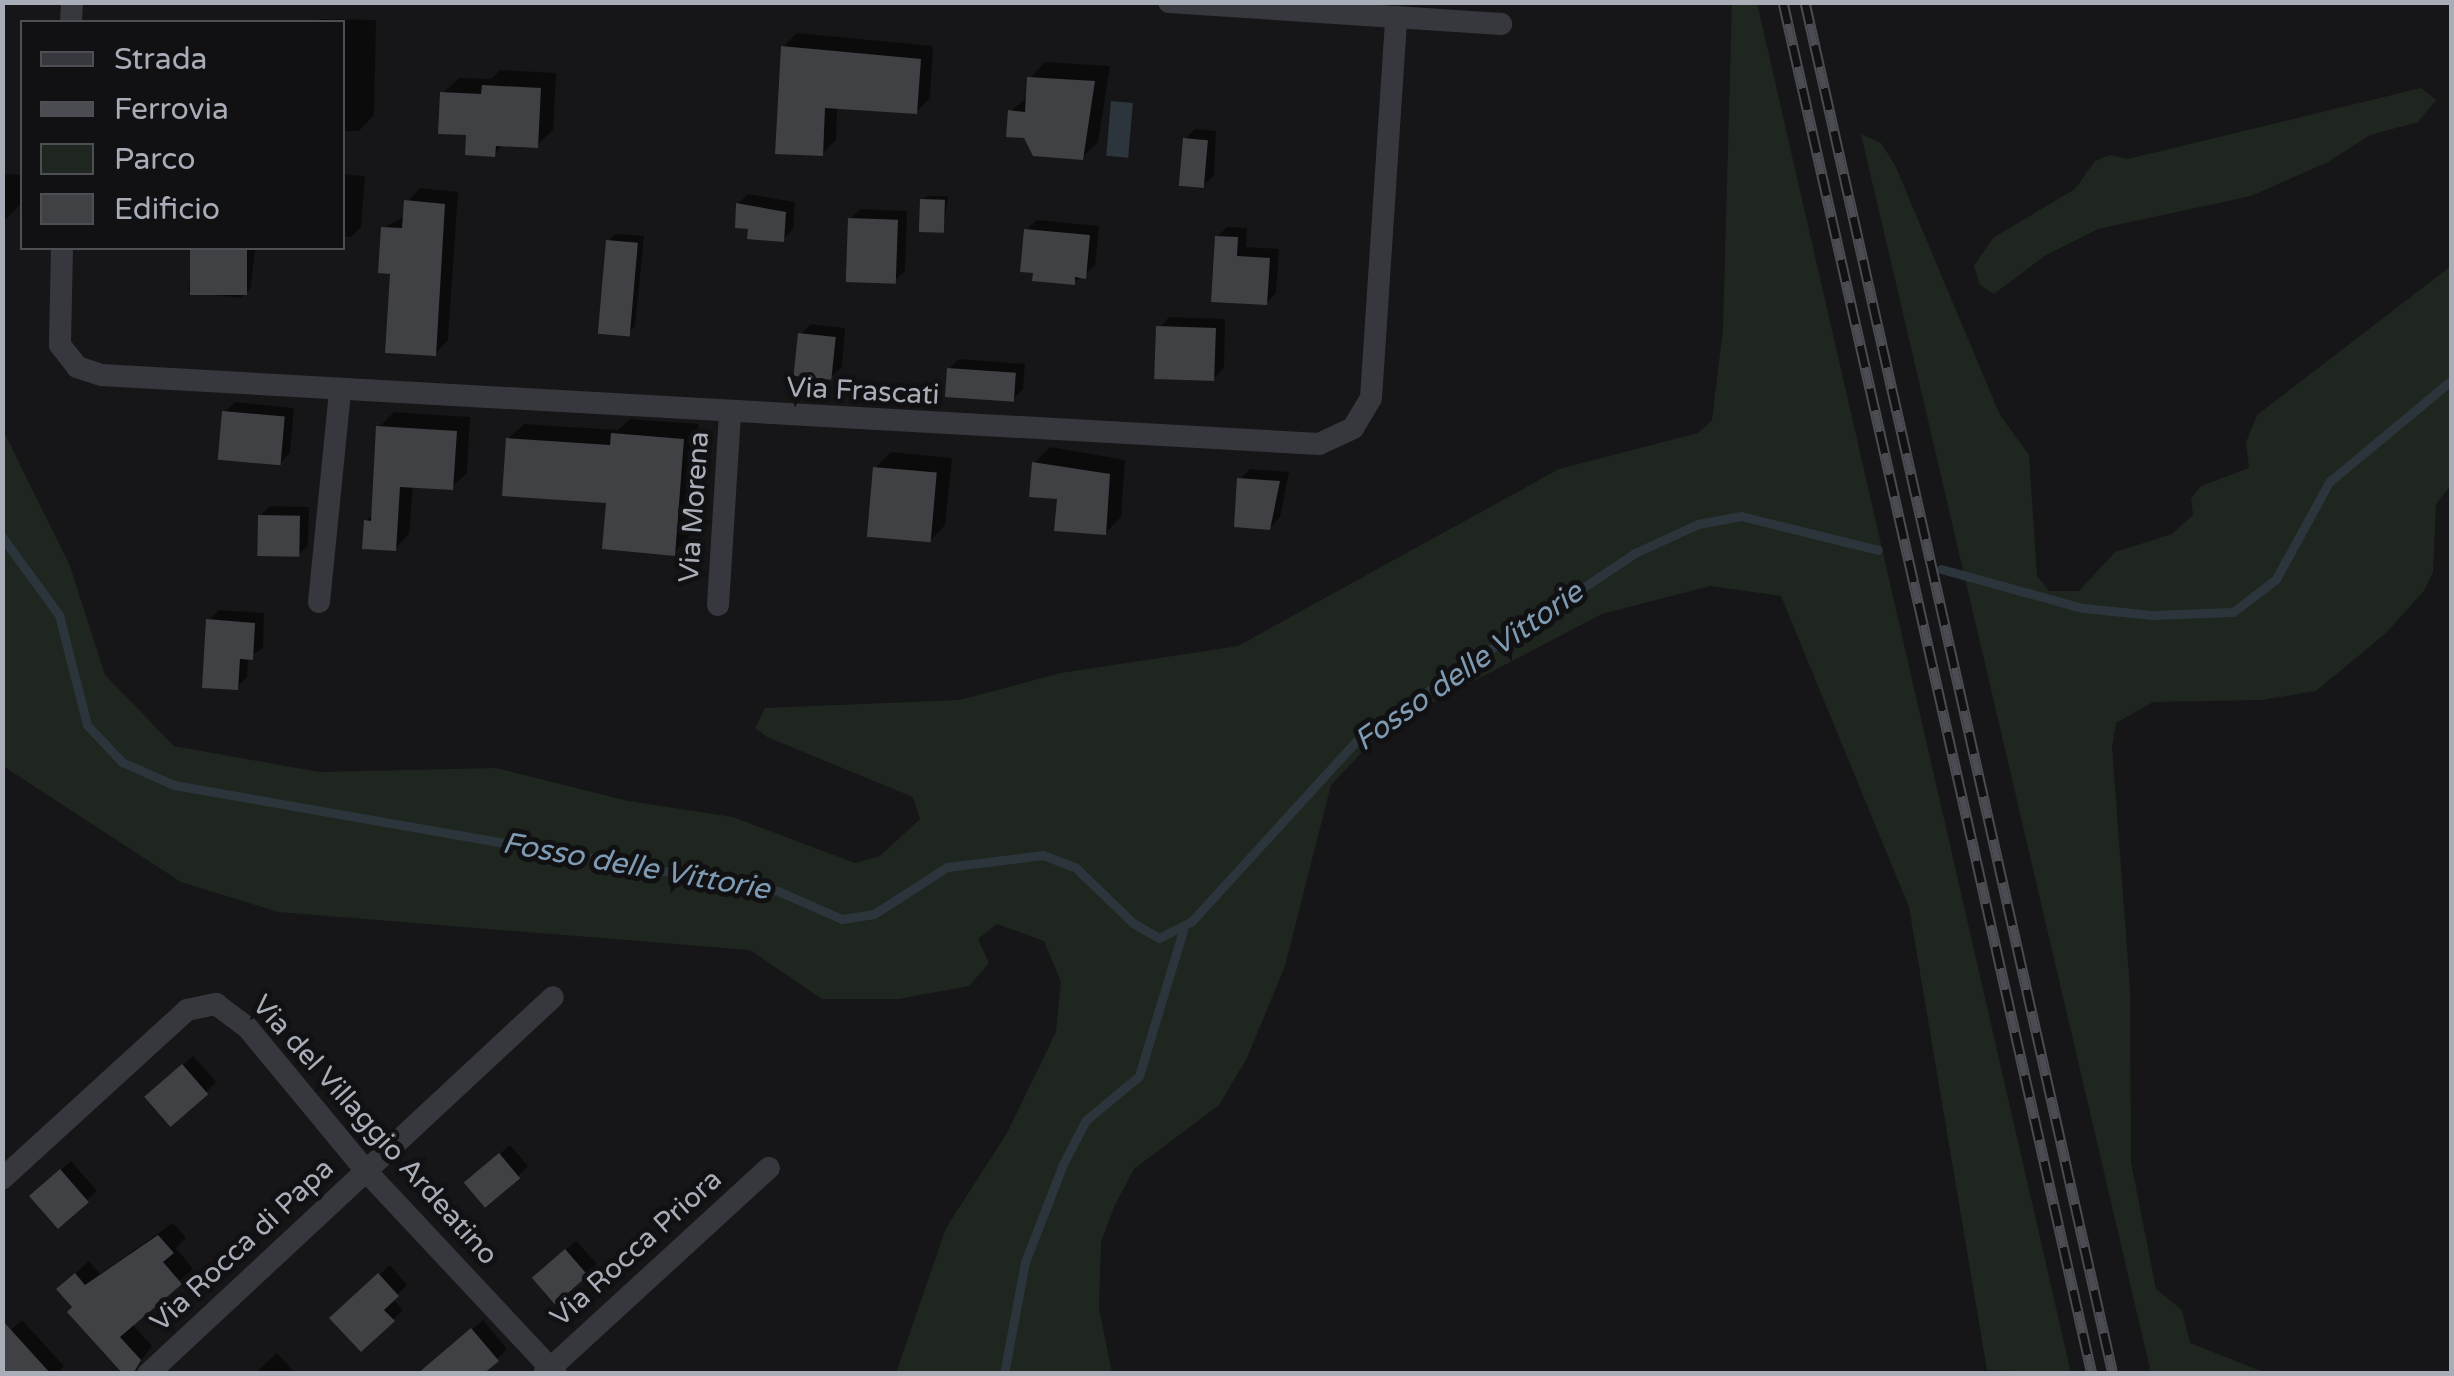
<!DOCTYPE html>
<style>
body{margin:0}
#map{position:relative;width:2454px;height:1376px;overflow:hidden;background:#161618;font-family:"Varela Round",sans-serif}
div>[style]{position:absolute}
.green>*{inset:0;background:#1e261f}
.water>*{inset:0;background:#2c353c;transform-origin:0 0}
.shadow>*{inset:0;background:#0007}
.stream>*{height:9px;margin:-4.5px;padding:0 4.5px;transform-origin:4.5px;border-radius:4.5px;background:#2c353c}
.building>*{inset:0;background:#404145;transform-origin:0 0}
.street>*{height:22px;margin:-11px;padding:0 11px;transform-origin:11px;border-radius:11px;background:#37383d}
.rail>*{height:11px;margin-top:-5.5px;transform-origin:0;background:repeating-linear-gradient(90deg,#111113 0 22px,#4a4c52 0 44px);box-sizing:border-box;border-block:2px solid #4a4c52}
span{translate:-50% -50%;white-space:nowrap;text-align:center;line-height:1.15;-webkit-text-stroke:10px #111113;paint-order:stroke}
.street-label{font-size:28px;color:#a8adb8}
.water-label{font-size:30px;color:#7f9bb3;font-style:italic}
.frame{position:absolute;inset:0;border:5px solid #a8adb8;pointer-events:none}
.legend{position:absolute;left:20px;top:20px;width:325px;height:230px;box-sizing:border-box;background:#111113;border:2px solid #4d4f55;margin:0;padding:12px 18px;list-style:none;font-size:30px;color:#a8adb8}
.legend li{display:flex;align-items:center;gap:20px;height:50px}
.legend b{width:50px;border:2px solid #4d4f55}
</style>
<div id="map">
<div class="green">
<div style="clip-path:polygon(1732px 3px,1757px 3px,2071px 1373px,1987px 1370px,1909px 907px,1781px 596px,1710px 586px,1602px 614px,1386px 727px,1331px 785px,1285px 966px,1247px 1058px,1219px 1105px,1134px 1169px,1114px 1207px,1101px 1242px,1099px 1308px,1112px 1373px,896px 1373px,946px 1228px,1007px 1133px,1056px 1032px,1061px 982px,1044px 941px,997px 924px,978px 939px,989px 963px,969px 986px,898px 999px,822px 999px,750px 950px,278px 912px,181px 882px,3px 766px,3px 430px,70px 566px,105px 675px,174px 746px,319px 772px,496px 768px,628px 801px,733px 817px,855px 863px,880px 856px,920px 819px,913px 797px,767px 737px,755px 728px,765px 708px,960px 700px,1061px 673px,1238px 646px,1559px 469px,1698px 433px,1712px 420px,1723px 328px)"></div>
<div style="clip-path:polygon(2421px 88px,2436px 100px,2418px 122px,2370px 135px,2328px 162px,2251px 196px,2098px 229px,2046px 255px,1994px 294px,1980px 285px,1974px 266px,1993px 238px,2075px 189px,2095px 161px,2110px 155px,2128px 159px)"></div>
<div style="clip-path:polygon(1861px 134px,1881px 143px,1895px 165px,2000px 415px,2029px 455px,2037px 576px,2049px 591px,2079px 591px,2115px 552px,2172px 534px,2193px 515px,2191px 499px,2201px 486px,2249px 468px,2246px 442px,2257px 415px,2451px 266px,2451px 485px,2436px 504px,2433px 572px,2423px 592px,2386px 633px,2316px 691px,2262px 700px,2153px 702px,2116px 723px,2112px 747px,2130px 989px,2131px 1162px,2156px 1289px,2182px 1310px,2190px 1343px,2266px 1373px,2151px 1373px)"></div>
</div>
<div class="water">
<div style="left:1111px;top:101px;width:22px;height:55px;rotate:5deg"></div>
</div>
<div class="shadow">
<div style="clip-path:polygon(320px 19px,376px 20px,374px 115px,359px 131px,342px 131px,342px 22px,316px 22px)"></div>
<div style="clip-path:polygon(797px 33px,933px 46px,930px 98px,916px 112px,837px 107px,836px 140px,822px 154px,783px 47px)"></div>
<div style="clip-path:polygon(1045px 62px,1110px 66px,1098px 142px,1082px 157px,1010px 111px,1029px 96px,1030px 78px)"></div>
<div style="clip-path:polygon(500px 70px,556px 73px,553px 130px,537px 145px,504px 144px,494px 154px,468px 132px,443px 93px,459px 78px,491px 79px)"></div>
<div style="clip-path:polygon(1195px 129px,1216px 131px,1214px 175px,1204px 185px,1185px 139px)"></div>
<div style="clip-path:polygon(2px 174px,22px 175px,22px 203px,2px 223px)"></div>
<div style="clip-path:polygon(342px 174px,365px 176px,361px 227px,351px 237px,342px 236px)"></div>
<div style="clip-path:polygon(420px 188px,458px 192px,448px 340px,435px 354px,384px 228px,406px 215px,407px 202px)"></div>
<div style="clip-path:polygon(748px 194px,795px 202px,793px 229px,783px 239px,750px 226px,738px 204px)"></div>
<div style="clip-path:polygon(927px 196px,948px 196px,943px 231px,923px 200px)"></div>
<div style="clip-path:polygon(860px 209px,907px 211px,905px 271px,894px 281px,850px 219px)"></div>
<div style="clip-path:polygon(1037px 220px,1099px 226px,1095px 266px,1074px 282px,1026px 230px)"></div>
<div style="clip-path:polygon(1227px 227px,1247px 228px,1246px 247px,1279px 249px,1276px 293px,1266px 303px,1217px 237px)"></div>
<div style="clip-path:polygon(616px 234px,644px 236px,635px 326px,628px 333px,608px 241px)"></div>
<div style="clip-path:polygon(193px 248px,255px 248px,251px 287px,241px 298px,189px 292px)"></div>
<div style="clip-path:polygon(1169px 317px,1225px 319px,1224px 368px,1214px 378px,1159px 328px)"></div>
<div style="clip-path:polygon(811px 324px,845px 328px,842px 367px,831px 377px,801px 334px)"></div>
<div style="clip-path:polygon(959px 359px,1025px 364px,1023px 389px,1013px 399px,949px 369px)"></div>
<div style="clip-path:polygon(235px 402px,294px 408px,290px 453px,280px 463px,225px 412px)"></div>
<div style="clip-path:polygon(394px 412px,470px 417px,467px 473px,452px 487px,413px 485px,409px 534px,395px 549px,366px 521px,373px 514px,379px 427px)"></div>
<div style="clip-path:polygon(630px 419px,699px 424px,689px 537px,674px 553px,609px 501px,508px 439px,524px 424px,618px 430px)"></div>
<div style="clip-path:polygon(1050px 447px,1125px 460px,1121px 517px,1105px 533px,1060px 497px,1034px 463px)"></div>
<div style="clip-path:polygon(891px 452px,952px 458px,945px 525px,930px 541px,875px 468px)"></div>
<div style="clip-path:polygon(1250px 469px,1289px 472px,1280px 517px,1270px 528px,1240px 479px)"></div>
<div style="clip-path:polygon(270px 506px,309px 507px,308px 545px,298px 555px,260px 516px)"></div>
<div style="clip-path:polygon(219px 610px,264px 613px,263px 648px,248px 657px,247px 677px,237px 687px,209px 620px)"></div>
<div style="clip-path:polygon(193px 1056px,216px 1082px,206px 1092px,158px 1087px)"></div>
<div style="clip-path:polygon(510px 1145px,528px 1166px,518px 1176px,478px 1173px)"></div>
<div style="clip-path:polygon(71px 1161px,97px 1191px,87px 1200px,42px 1186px)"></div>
<div style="clip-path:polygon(173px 1223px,186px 1238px,176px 1248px,193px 1269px,132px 1324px,152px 1346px,131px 1374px,75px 1307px,73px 1276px,89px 1261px,100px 1274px)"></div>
<div style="clip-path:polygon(576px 1241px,597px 1264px,556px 1301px,545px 1268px)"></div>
<div style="clip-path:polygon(390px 1265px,407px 1285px,393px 1299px,403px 1310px,361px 1349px,333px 1318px)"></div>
<div style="clip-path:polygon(22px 1320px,64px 1366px,57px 1374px,2px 1374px,2px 1337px)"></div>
<div style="clip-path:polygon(483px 1320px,507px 1349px,497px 1359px,444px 1353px)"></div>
<div style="clip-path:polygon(277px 1353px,296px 1374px,254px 1374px)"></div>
</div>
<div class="stream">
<div style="left:2px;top:537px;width:97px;rotate:53.8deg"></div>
<div style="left:59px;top:615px;width:114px;rotate:75.7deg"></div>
<div style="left:87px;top:725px;width:51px;rotate:46.6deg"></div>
<div style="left:122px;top:762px;width:57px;rotate:23.9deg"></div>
<div style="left:174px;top:785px;width:613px;rotate:9.95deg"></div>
<div style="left:778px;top:891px;width:70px;rotate:23.6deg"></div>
<div style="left:842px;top:919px;width:32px;rotate:-9deg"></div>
<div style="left:874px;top:914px;width:87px;rotate:-32.8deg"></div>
<div style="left:947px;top:867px;width:97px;rotate:-7.1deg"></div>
<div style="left:1043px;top:855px;width:34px;rotate:21deg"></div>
<div style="left:1075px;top:867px;width:81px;rotate:44deg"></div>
<div style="left:1133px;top:923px;width:30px;rotate:30deg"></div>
<div style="left:1159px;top:938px;width:36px;rotate:-27deg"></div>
<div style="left:1191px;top:922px;width:253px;rotate:-47.6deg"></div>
<div style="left:1362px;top:735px;width:328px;rotate:-33.7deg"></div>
<div style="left:1635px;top:553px;width:69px;rotate:-24.7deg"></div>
<div style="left:1698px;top:524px;width:44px;rotate:-10.5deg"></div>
<div style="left:1741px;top:516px;width:141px;rotate:13.9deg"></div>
<div style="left:1941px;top:569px;width:147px;rotate:15.4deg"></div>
<div style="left:2083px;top:608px;width:69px;rotate:5.8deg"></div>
<div style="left:2152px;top:615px;width:81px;rotate:-2.1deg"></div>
<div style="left:2233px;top:612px;width:54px;rotate:-37.5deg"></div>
<div style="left:2276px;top:579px;width:111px;rotate:-61.3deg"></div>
<div style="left:2329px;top:482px;width:160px;rotate:-39.7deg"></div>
<div style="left:1004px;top:1374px;width:114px;rotate:-79.4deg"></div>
<div style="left:1025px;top:1262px;width:105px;rotate:-68.8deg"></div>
<div style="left:1063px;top:1164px;width:50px;rotate:-62.4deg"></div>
<div style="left:1086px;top:1120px;width:69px;rotate:-39.7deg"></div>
<div style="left:1139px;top:1076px;width:152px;rotate:-73.2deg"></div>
</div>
<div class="building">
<div style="clip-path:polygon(781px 46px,921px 59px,917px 114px,825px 108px,823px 156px,775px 154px)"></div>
<div style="clip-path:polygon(1027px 77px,1095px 81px,1083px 160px,1033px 156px,1024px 138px,1006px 137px,1008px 110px,1025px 112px)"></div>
<div style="clip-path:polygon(482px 85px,541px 88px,538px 148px,496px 146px,495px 157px,465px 155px,466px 135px,438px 134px,440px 92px,481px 94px)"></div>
<div style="left:1183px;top:138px;width:25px;height:48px;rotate:5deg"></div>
<div style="left:920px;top:199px;width:25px;height:33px;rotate:2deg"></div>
<div style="clip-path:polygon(404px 200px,445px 204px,436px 356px,385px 353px,390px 274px,378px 273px,381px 227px,402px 228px)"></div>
<div style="clip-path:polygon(736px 203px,786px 212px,784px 242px,747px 239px,748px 229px,735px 228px)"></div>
<div style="left:848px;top:218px;width:50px;height:64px;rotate:2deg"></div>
<div style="clip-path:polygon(1024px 229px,1090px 235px,1086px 279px,1075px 277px,1075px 285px,1032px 281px,1033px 273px,1020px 272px)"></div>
<div style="clip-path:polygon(1215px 236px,1238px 237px,1237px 256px,1270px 258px,1267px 305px,1211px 302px)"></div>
<div style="left:606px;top:240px;width:32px;height:94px;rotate:5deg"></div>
<div style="left:190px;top:248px;width:57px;height:47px"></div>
<div style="left:1156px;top:326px;width:60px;height:53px;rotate:2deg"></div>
<div style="left:798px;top:333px;width:38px;height:43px;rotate:6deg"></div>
<div style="left:947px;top:368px;width:69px;height:29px;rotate:4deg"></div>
<div style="left:222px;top:411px;width:63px;height:49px;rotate:5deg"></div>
<div style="clip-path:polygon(376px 426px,457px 431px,453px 490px,400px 487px,396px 551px,362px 549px,364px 520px,371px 521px)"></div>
<div style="clip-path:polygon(611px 433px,684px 439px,675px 556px,602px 549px,606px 503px,502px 496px,506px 438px,610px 445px)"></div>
<div style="clip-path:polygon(1032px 462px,1110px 474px,1106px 535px,1054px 531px,1057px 499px,1029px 497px)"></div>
<div style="left:873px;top:467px;width:64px;height:70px;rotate:5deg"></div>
<div style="clip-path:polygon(1237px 478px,1280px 481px,1270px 530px,1234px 527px)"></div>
<div style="left:258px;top:515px;width:42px;height:41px;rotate:1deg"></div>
<div style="clip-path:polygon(206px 619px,255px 623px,253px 660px,240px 659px,238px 690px,202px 688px)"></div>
<div style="left:182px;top:1064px;width:40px;height:50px;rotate:49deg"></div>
<div style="left:499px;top:1153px;width:33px;height:46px;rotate:50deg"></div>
<div style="left:60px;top:1169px;width:44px;height:41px;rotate:49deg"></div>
<div style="clip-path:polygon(158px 1235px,174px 1253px,163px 1262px,182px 1284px,120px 1337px,141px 1360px,133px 1374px,123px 1374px,67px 1312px,72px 1307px,56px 1289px,75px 1273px,85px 1285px)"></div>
<div style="left:565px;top:1249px;width:35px;height:44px;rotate:49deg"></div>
<div style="clip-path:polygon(378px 1273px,399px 1296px,384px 1310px,395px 1321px,361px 1352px,329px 1318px)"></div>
<div style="clip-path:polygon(2px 1320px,51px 1374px,2px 1374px)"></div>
<div style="clip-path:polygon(471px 1328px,499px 1361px,483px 1374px,417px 1374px)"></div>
</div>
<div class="street">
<div style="left:1169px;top:2px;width:333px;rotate:3.8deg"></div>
<div style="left:71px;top:22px;width:20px;rotate:-87deg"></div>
<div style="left:62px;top:248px;width:97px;rotate:91.2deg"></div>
<div style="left:60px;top:345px;width:28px;rotate:52deg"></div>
<div style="left:77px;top:367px;width:25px;rotate:18deg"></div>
<div style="left:101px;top:375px;width:1220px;rotate:3.24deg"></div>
<div style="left:1319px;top:444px;width:38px;rotate:-25deg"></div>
<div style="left:1353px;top:428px;width:35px;rotate:-59deg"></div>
<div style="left:1371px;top:398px;width:382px;rotate:-86.2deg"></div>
<div style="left:319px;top:602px;width:212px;rotate:-84.3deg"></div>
<div style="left:718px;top:605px;width:192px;rotate:-86.4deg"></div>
<div style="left:2px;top:1179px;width:251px;rotate:-42.4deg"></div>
<div style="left:187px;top:1010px;width:30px;rotate:-12deg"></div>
<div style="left:216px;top:1004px;width:39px;rotate:37deg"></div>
<div style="left:247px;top:1027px;width:187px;rotate:50.4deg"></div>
<div style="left:366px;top:1171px;width:278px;rotate:46.9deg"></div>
<div style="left:148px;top:1374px;width:553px;rotate:-42.95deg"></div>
<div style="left:544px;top:1374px;width:305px;rotate:-42.5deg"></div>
</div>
<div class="rail">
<div style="left:1783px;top:2px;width:1406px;rotate:77.31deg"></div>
<div style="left:1805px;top:2px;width:1406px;rotate:77.35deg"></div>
</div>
<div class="street-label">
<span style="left:863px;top:391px;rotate:3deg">Via Frascati</span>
<span style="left:694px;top:507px;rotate:-86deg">Via Morena</span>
<span style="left:375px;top:1130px;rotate:48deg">Via del Villaggio Ardeatino</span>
<span style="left:242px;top:1245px;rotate:-43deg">Via Rocca di Papa</span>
<span style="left:636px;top:1248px;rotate:-42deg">Via Rocca Priora</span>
</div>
<div class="water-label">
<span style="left:1469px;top:667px;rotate:-35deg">Fosso delle Vittorie</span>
<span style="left:636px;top:867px;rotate:10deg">Fosso delle Vittorie</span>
</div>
<div class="frame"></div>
<ul class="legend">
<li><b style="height:12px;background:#37383d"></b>Strada</li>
<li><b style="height:12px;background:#4a4c52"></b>Ferrovia</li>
<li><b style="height:28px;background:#1e261f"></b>Parco</li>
<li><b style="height:28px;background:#404145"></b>Edificio</li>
</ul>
</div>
